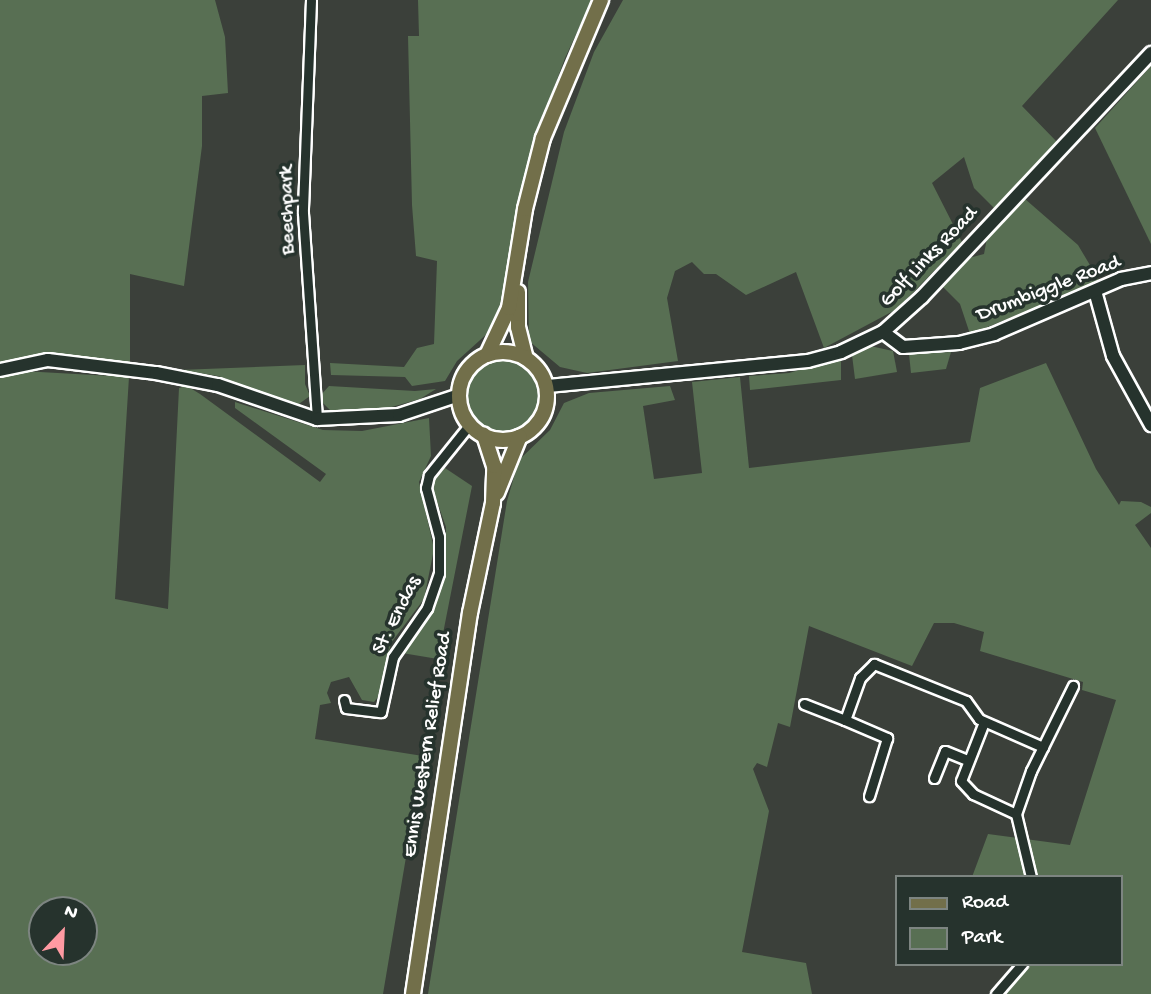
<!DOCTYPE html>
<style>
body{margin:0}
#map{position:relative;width:1151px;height:994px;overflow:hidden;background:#3b403a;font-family:"Gochi Hand",sans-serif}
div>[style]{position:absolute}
.green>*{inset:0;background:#586f53}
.round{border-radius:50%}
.roads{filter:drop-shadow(2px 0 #fff) drop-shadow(-2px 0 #fff) drop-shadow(0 2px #fff) drop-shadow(0 -2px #fff)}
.street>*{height:9px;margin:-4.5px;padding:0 4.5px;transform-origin:4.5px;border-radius:4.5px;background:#26332d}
.secondary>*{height:12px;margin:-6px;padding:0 6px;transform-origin:6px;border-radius:6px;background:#26332d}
.primary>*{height:14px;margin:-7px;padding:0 7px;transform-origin:7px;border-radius:7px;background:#726f4a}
.primary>.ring{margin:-7px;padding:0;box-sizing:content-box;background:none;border:14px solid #726f4a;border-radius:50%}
span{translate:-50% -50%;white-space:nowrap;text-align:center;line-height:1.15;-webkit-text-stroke:7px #26332d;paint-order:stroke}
.street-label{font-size:21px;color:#fff}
.legend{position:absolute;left:895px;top:875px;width:228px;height:91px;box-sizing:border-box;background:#26332d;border:2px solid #7d8581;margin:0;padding:9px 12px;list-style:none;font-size:21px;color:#fff}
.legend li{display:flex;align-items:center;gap:14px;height:35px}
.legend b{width:35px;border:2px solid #7d8581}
.north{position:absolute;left:28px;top:896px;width:70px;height:70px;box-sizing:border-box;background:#26332d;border:2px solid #7d8581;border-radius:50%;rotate:23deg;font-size:19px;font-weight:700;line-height:28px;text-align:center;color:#fff}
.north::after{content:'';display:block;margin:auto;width:24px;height:32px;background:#ff9aa2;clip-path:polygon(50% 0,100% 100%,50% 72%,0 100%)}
</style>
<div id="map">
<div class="green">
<div style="clip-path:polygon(0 0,215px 0,225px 37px,228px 93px,202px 96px,202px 146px,184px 286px,130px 274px,130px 365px,65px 355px,25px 357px,0 364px)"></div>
<div style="clip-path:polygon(418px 0,592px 0,565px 58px,535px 139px,515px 216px,500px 308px,490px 331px,457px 361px,445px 381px,412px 386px,405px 377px,331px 375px,330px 363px,404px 367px,417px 348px,434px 344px,437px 261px,416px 256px,412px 205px,408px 36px,419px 36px)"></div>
<div style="clip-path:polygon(623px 0,1118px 0,1022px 106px,1057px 142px,994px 208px,974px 188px,964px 157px,932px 183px,962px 242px,897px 309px,824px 348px,796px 272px,746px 295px,716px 274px,704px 274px,692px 262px,675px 271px,667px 298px,678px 361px,587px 373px,560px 367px,529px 341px,528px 282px,564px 132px,594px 52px)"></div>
<div style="clip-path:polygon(1151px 66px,1151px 244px,1095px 128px)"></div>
<div style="clip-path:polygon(1025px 199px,1078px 245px,1100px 282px,970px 334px,960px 304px,942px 286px,969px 258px,984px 254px,987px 238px)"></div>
<div style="clip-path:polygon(870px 346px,893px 351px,897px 372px,855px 379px,852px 355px)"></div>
<div style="clip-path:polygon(951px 352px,946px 369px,911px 373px,909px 354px)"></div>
<div class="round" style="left:464px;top:357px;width:78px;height:78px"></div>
<div style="clip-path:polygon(841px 358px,841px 380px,750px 390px,749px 376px,789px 373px)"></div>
<div style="clip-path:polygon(1046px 363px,1096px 469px,1119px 505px,1121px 501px,1141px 502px,1151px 507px,1151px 513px,1135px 525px,1151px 548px,1151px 994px,1003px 994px,1012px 964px,1121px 964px,1121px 877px,972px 877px,988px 834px,1070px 845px,1116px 700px,1082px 690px,1083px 682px,980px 651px,984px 632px,954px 623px,934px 623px,912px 666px,809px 626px,790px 727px,778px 723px,767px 767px,757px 763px,753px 769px,769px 811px,742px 952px,806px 963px,812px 994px,428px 994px,507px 501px,519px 460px,550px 430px,564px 403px,589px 393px,670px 386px,675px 400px,643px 406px,654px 479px,702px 473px,692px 382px,740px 377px,749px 468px,970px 442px,980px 388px)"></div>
<div style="clip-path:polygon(305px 365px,305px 384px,310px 396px,296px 406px,218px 376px,179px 370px)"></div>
<div style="clip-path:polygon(evenodd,22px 371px,129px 377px,115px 599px,168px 609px,179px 388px,187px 386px,200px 394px,320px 482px,326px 474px,235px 408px,235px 402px,323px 430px,362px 431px,429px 418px,431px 456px,419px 482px,434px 549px,424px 599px,391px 643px,378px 697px,374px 702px,362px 700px,349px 677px,331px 682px,327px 693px,331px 703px,320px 705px,315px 739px,423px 756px,383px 994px,0 994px,0 378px,22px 371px,42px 910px,84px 910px,84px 952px,42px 952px,42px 910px)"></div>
<div style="clip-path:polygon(329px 386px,415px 391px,436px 389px,420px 399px,381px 410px,333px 413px,322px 402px,321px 395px)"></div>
<div style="clip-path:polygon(442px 466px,472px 486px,438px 659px,402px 653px,429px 617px,446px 574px,446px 527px,434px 493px,434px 478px)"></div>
</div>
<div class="roads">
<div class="street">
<div style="left:311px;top:0;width:213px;rotate:92.2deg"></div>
<div style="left:303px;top:213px;width:206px;rotate:86.1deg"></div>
<div style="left:344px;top:700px;width:8px;rotate:76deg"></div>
<div style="left:346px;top:708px;width:35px;rotate:7deg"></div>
<div style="left:381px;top:712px;width:56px;rotate:-77.7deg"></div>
<div style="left:393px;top:657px;width:60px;rotate:-55.2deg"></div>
<div style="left:427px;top:608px;width:37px;rotate:-71deg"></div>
<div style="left:439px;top:573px;width:36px;rotate:-90deg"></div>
<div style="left:439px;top:537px;width:51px;rotate:-104.9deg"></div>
<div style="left:426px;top:488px;width:13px;rotate:-77deg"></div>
<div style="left:429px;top:475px;width:65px;rotate:-51.2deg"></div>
<div style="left:804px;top:704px;width:44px;rotate:21.3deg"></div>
<div style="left:845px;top:720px;width:45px;rotate:-70.3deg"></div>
<div style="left:860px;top:678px;width:20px;rotate:-45deg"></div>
<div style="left:874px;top:664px;width:99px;rotate:21.9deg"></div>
<div style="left:966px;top:701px;width:22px;rotate:54deg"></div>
<div style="left:979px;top:719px;width:70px;rotate:23.6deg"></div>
<div style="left:845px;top:720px;width:46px;rotate:23.2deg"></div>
<div style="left:887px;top:738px;width:61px;rotate:107.2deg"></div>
<div style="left:984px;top:722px;width:63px;rotate:111.3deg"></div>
<div style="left:961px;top:781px;width:18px;rotate:47deg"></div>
<div style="left:973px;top:794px;width:47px;rotate:24.9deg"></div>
<div style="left:934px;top:778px;width:29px;rotate:-68deg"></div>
<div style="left:945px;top:751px;width:24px;rotate:22deg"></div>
<div style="left:1031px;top:877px;width:65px;rotate:-103.4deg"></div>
<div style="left:1016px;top:814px;width:46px;rotate:-70.8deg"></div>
<div style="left:1031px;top:771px;width:95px;rotate:-63.7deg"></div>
<div style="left:996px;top:994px;width:40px;rotate:-49deg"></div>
</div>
<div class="secondary">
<div style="left:1095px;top:291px;width:67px;rotate:74.5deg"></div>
<div style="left:1113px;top:356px;width:79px;rotate:61.2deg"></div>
<div style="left:883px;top:332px;width:25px;rotate:37deg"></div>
<div style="left:903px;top:347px;width:56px;rotate:-4.1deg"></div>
<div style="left:959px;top:343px;width:36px;rotate:-14deg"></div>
<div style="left:994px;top:334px;width:138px;rotate:-23.4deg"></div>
<div style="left:1121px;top:279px;width:31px;rotate:-11deg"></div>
<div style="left:0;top:370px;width:49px;rotate:-11.8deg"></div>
<div style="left:48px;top:360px;width:109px;rotate:6.9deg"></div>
<div style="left:156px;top:373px;width:63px;rotate:11deg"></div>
<div style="left:218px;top:385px;width:105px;rotate:19deg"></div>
<div style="left:317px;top:419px;width:82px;rotate:-2.8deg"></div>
<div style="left:399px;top:415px;width:63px;rotate:-18.4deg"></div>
<div style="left:548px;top:386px;width:261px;rotate:-5.5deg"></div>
<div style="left:808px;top:361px;width:34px;rotate:-15deg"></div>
<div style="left:841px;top:352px;width:47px;rotate:-25.5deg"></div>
<div style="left:883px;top:332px;width:52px;rotate:-41.9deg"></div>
<div style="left:922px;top:297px;width:335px;rotate:-46.8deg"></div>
</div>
<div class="primary">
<div style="left:518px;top:292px;width:35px;rotate:90deg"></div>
<div style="left:518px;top:327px;width:32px;rotate:76deg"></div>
<div class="ring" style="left:459px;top:352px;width:74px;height:74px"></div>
<div style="left:487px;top:355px;width:52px;rotate:-64.9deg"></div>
<div style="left:509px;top:308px;width:100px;rotate:-80.8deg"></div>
<div style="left:525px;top:209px;width:73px;rotate:-75.8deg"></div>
<div style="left:543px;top:138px;width:150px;rotate:-67.2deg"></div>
<div style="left:497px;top:493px;width:61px;rotate:-68deg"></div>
<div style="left:413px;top:994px;width:385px;rotate:-81.5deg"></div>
<div style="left:470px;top:613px;width:112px;rotate:-78.2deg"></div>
<div style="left:493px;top:503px;width:37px;rotate:-88deg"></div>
<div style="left:494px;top:466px;width:33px;rotate:-108deg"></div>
</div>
</div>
<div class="street-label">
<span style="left:289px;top:210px;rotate:-91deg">Beechpark</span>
<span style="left:930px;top:258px;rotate:-46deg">Golf Links Road</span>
<span style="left:1049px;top:290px;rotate:-21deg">Drumbiggle Road</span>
<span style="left:398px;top:616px;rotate:-63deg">St. Endas</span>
<span style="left:429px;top:745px;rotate:-81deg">Ennis Western Relief Road</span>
</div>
<ul class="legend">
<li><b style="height:9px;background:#726f4a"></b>Road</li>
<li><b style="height:19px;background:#586f53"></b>Park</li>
</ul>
<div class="north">N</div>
</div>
